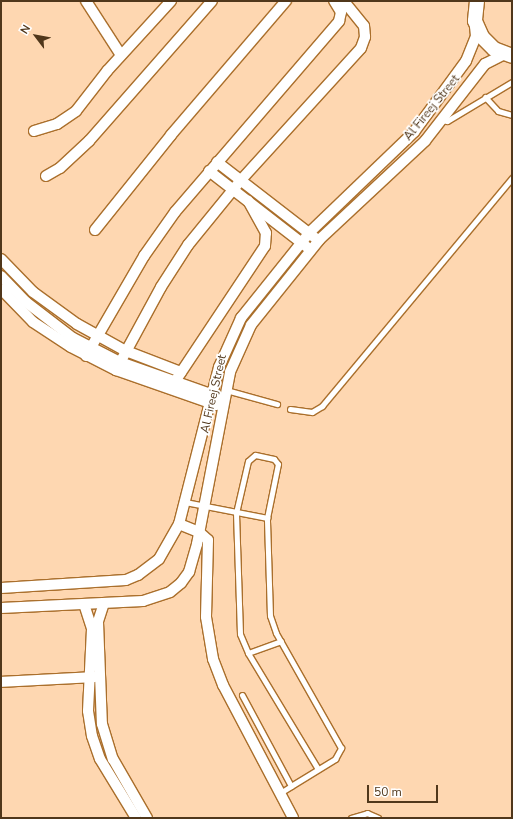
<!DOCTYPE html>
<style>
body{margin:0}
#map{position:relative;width:513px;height:819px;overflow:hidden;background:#fed7b1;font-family:"Nunito Sans",sans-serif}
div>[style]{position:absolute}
.roads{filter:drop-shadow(1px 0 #aa6f2c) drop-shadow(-1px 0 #aa6f2c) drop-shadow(0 1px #aa6f2c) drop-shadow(0 -1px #aa6f2c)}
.lane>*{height:5px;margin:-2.5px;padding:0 2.5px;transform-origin:2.5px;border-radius:2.5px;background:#fff}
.street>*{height:10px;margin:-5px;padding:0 5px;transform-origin:5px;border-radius:5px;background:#fff}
.secondary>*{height:14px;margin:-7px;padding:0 7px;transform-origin:7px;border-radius:7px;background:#fff}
span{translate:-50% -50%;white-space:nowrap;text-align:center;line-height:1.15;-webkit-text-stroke:3.5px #fff;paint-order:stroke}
.street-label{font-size:12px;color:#50371b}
.frame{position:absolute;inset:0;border:2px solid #50371b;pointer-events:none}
.north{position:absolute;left:16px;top:16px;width:40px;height:40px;-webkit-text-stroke:3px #fff;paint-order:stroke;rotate:302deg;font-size:11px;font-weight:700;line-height:16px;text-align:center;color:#50371b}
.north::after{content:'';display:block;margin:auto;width:14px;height:18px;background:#50371b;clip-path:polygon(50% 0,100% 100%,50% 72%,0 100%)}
.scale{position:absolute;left:367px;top:785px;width:71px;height:18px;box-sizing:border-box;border:2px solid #50371b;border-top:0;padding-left:5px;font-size:12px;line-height:14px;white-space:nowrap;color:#50371b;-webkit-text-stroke:3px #fff;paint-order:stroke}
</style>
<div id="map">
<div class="roads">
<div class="lane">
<div style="left:485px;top:97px;width:19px;rotate:47deg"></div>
<div style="left:498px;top:111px;width:15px;rotate:16deg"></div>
<div style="left:442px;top:120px;width:5px;rotate:11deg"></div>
<div style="left:447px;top:121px;width:76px;rotate:-31deg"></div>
<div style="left:226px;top:390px;width:53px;rotate:15.4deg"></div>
<div style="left:290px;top:409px;width:22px;rotate:8deg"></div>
<div style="left:312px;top:412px;width:12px;rotate:-31deg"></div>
<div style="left:322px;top:406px;width:297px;rotate:-50.2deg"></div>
<div style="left:185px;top:502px;width:84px;rotate:11deg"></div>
<div style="left:248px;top:653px;width:35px;rotate:-20deg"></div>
<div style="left:242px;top:695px;width:103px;rotate:61.7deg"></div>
<div style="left:280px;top:793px;width:13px;rotate:-32deg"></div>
<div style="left:291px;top:786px;width:52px;rotate:-31.5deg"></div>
<div style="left:335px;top:759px;width:13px;rotate:-61deg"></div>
<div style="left:341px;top:748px;width:132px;rotate:-119.5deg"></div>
<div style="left:276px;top:633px;width:18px;rotate:-109deg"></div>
<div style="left:270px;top:616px;width:98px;rotate:-91.8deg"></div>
<div style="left:267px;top:518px;width:55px;rotate:-78.5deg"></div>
<div style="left:278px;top:464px;width:6px;rotate:-129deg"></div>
<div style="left:274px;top:459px;width:19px;rotate:-168deg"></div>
<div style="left:255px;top:455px;width:9px;rotate:139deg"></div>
<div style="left:248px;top:461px;width:53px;rotate:103deg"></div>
<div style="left:236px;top:513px;width:121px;rotate:88.1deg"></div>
<div style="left:240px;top:634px;width:21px;rotate:67deg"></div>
<div style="left:248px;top:653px;width:135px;rotate:58.9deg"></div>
<div style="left:351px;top:818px;width:17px;rotate:-17deg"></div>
<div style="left:367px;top:813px;width:12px;rotate:24deg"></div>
</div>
<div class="street">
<div style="left:86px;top:1px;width:64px;rotate:57.1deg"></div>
<div style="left:34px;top:131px;width:24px;rotate:-17deg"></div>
<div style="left:57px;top:124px;width:23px;rotate:-34deg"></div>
<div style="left:76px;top:111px;width:51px;rotate:-52.2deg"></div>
<div style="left:107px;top:71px;width:95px;rotate:-47.6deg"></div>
<div style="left:217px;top:162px;width:123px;rotate:37.7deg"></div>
<div style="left:209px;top:171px;width:124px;rotate:37.8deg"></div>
<div style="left:46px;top:176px;width:16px;rotate:-30deg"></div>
<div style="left:60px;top:168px;width:40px;rotate:-43deg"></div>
<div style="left:89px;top:141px;width:186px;rotate:-48.7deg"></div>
<div style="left:95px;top:230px;width:122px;rotate:-51.3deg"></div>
<div style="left:171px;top:135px;width:177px;rotate:-49.4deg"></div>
<div style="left:1px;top:259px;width:46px;rotate:45.9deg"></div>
<div style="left:33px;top:292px;width:54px;rotate:36deg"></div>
<div style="left:77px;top:324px;width:56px;rotate:28.9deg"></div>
<div style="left:126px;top:351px;width:59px;rotate:20.9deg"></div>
<div style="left:1px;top:276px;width:36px;rotate:46deg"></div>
<div style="left:26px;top:302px;width:59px;rotate:37.5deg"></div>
<div style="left:73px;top:338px;width:53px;rotate:27.1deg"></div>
<div style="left:120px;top:362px;width:105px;rotate:19.5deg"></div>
<div style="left:1px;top:289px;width:46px;rotate:45.9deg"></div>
<div style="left:33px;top:322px;width:45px;rotate:33.3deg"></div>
<div style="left:71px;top:347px;width:51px;rotate:27.1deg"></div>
<div style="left:116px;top:370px;width:106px;rotate:19.3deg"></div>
<div style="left:86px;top:356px;width:116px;rotate:-59.9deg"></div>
<div style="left:144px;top:256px;width:54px;rotate:-54.8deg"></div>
<div style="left:175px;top:212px;width:252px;rotate:-49.3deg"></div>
<div style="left:339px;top:21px;width:9px;rotate:-77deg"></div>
<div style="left:341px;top:12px;width:13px;rotate:-122deg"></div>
<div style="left:116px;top:370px;width:94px;rotate:-61.5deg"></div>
<div style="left:161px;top:287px;width:50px;rotate:-57.3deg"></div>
<div style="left:188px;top:245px;width:84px;rotate:-50.8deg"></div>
<div style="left:241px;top:180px;width:178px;rotate:-47.7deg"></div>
<div style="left:361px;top:48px;width:12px;rotate:-70deg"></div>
<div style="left:365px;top:37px;width:11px;rotate:-95deg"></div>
<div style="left:364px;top:26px;width:32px;rotate:-129deg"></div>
<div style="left:172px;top:386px;width:168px;rotate:-56.4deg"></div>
<div style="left:265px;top:246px;width:13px;rotate:-86deg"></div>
<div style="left:266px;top:233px;width:37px;rotate:-119deg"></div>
<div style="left:179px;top:524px;width:22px;rotate:22deg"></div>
<div style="left:199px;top:532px;width:12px;rotate:42deg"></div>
<div style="left:208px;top:540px;width:77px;rotate:91.5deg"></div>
<div style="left:206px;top:617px;width:43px;rotate:80.5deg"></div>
<div style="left:213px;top:659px;width:28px;rotate:69deg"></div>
<div style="left:223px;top:685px;width:150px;rotate:62.2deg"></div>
<div style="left:1px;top:588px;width:125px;rotate:-3.7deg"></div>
<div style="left:126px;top:580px;width:13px;rotate:-23deg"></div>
<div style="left:138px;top:575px;width:26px;rotate:-37deg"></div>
<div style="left:159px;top:559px;width:40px;rotate:-60.3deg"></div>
<div style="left:179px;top:524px;width:162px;rotate:-75.7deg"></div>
<div style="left:219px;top:367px;width:54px;rotate:-65.8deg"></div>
<div style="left:241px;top:318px;width:109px;rotate:-51.3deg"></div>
<div style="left:309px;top:233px;width:146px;rotate:-43.9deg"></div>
<div style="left:414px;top:132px;width:88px;rotate:-53.8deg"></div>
<div style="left:466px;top:61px;width:27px;rotate:-68deg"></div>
<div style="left:476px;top:36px;width:9px;rotate:-96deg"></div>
<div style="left:104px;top:603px;width:20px;rotate:108deg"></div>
<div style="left:98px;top:622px;width:102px;rotate:87.8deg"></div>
<div style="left:102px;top:724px;width:37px;rotate:73deg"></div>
<div style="left:113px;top:759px;width:68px;rotate:60deg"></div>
<div style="left:84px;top:604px;width:26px;rotate:72deg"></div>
<div style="left:92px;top:629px;width:82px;rotate:92.8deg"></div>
<div style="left:88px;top:711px;width:25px;rotate:81deg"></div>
<div style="left:92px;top:736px;width:24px;rotate:71deg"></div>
<div style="left:100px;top:759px;width:69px;rotate:58.6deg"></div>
<div style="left:1px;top:608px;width:142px;rotate:-2.8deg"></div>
<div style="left:143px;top:601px;width:28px;rotate:-18deg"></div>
<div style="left:170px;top:592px;width:14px;rotate:-39deg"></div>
<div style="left:181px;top:583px;width:14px;rotate:-54deg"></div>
<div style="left:189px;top:572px;width:29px;rotate:-74deg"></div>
<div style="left:197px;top:544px;width:175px;rotate:-79.1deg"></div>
<div style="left:230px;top:372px;width:51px;rotate:-65.9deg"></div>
<div style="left:251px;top:325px;width:109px;rotate:-51.3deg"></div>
<div style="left:319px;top:240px;width:145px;rotate:-43deg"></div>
<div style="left:425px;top:141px;width:98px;rotate:-52.1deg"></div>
<div style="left:485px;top:64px;width:22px;rotate:-27deg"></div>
<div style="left:1px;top:682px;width:94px;rotate:-3deg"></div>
</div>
<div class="secondary">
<div style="left:477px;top:1px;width:20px;rotate:96deg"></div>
<div style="left:475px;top:21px;width:17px;rotate:66deg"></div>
<div style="left:482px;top:37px;width:17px;rotate:45deg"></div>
<div style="left:494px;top:49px;width:19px;rotate:21deg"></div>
</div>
</div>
<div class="street-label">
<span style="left:432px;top:108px;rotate:-51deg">Al Fireej Street</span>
<span style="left:214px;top:394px;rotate:-77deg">Al Fireej Street</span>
</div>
<div class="frame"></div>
<div class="north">N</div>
<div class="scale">50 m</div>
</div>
